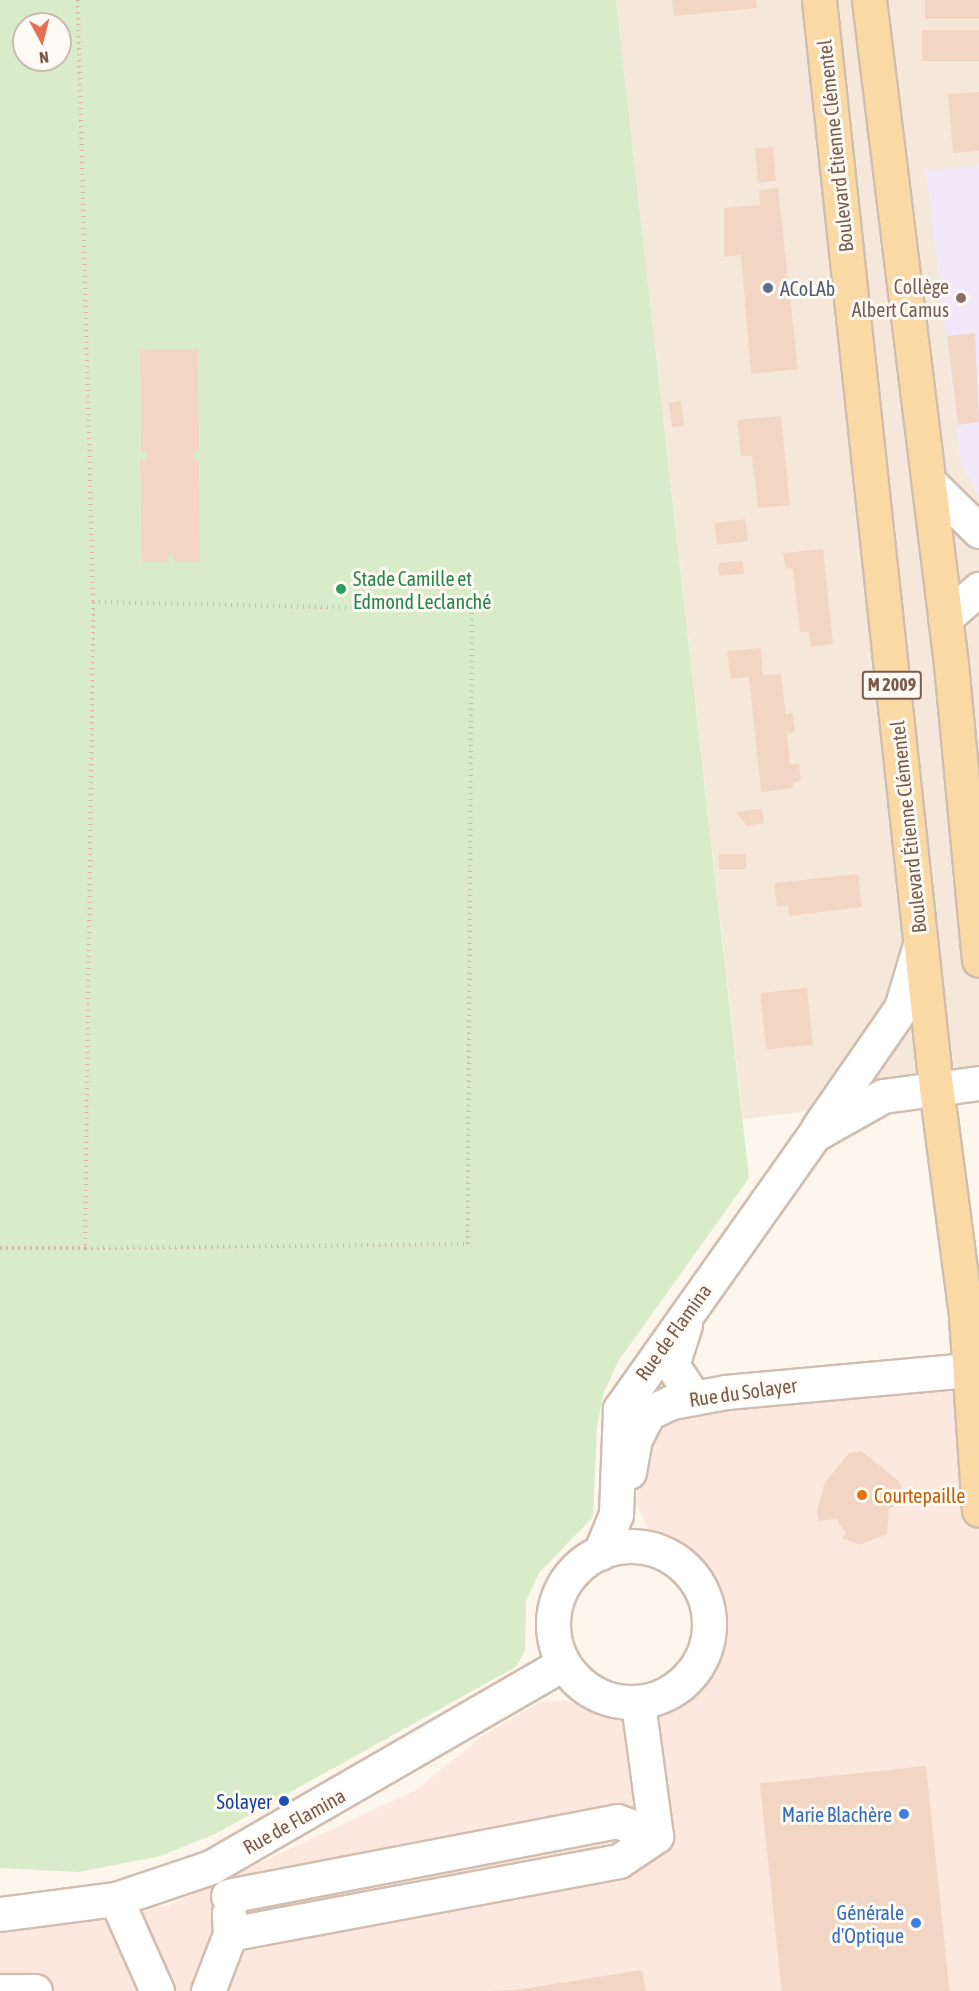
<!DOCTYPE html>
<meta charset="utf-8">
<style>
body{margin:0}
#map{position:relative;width:979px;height:1991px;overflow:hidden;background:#fdf6ec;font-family:"Asap Condensed",sans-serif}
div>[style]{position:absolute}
.residential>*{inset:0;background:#f5e8da}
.commercial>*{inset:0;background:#fde8e0}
.education>*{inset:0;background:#f3e8fa}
.green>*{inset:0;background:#d8ecc9}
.building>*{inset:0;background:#f3d5c3;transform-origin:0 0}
.path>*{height:4px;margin-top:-2px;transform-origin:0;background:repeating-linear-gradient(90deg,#d9b8a5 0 1.5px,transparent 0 6px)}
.roads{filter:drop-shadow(2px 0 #d1beb0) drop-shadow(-2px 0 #d1beb0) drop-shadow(0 2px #d1beb0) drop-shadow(0 -2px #d1beb0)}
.minor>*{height:33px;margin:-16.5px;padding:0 16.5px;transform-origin:16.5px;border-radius:16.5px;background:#fff}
.minor>.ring{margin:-16.5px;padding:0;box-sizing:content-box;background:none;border:33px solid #fff;border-radius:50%}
.major>*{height:33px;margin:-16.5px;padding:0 16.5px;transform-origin:16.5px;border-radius:16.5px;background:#fbd9a5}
.dots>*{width:16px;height:16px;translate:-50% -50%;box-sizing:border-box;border:3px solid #fffaf3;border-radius:50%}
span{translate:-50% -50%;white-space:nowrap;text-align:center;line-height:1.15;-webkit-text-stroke:6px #fffaf3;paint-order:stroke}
.shield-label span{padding:2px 4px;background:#fffaf3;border:2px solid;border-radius:4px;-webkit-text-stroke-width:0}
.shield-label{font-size:18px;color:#7a5c4d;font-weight:700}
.street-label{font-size:20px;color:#7a5c4d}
.education-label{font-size:20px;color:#785e54}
.right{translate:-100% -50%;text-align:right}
.service-label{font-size:20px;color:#4e5e75}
.left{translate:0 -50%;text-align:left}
.leisure-label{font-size:20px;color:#27864d}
.food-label{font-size:20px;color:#c56008}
.transit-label{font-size:20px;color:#164399}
.shop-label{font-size:20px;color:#366cbe}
.north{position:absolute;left:12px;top:12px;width:60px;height:60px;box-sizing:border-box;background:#fffaf3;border:2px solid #cabbb1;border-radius:50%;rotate:173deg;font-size:16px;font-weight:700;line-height:24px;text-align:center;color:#7a5c4d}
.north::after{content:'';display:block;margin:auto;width:21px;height:27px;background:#e76f51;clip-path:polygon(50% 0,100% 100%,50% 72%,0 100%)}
</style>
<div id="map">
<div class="residential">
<div style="clip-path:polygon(616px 0,979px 0,979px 1090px,743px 1119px)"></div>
</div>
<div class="commercial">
<div style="clip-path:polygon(979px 1382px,979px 1991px,0 1991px,0 1918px,168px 1906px,416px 1790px,481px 1737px,538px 1703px,563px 1700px,627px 1719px,668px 1709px,697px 1689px,720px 1656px,722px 1621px,710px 1578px,684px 1550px,648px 1529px,636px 1502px,640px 1458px,663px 1419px,695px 1410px)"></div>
</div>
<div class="education">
<div style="clip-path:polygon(979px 166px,979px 495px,961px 464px,926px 170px)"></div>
</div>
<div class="green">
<div style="clip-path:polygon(evenodd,0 0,616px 0,749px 1178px,619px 1360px,603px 1394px,597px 1427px,593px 1517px,539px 1573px,526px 1601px,525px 1650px,517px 1666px,215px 1834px,160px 1856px,79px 1872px,0 1868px,0 0,24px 24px,60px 24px,60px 60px,24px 60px,24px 24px)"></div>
</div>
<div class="building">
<div style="clip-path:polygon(672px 0,756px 0,757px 8px,674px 16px)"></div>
<div style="left:925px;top:0;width:54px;height:19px"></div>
<div style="left:979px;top:30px;width:31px;height:57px;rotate:90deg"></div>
<div style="clip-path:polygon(979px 92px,979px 151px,953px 153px,948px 94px)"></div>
<div style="left:773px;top:147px;width:34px;height:18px;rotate:85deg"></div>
<div style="clip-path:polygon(778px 188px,798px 369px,751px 374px,741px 255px,724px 257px,724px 208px,760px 205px,759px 190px)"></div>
<div style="clip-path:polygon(975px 333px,979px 422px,958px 425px,947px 336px)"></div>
<div style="clip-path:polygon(198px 349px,199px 451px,193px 451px,193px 460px,199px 460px,200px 562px,174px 562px,174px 555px,168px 555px,168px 562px,142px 562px,140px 460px,146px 461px,146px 451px,141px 451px,140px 350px)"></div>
<div style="left:681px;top:401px;width:25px;height:12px;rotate:83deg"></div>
<div style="clip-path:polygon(781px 416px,790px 505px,758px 508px,752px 456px,741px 456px,737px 420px)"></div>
<div style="left:745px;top:519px;width:22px;height:31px;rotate:82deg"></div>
<div style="clip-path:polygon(823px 549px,833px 644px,811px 647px,809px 632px,800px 632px,793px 568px,786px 569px,783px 553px)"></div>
<div style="left:743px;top:561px;width:13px;height:25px;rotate:86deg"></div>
<div style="clip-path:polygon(761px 648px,763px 675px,781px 674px,786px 714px,793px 713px,795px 732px,787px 733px,788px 744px,790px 765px,799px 764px,801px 781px,793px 782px,793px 788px,761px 792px,749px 677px,731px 679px,727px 651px)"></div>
<div style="clip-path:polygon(762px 809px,764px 823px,747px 826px,735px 812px)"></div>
<div style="left:719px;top:854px;width:27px;height:15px"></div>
<div style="clip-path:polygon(858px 874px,862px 907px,789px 916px,788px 905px,777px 907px,774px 883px)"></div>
<div style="left:807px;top:988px;width:57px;height:47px;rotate:84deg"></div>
<div style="clip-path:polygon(861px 1451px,898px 1480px,906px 1499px,889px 1509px,887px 1534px,860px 1545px,842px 1538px,846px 1533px,836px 1519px,818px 1521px,817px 1511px,825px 1482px,849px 1453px)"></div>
<div style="left:926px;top:1766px;width:226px;height:167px;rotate:84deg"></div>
<div style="clip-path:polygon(642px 1970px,646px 1991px,486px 1991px,515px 1990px)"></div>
</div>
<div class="path">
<div style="left:78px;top:0;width:602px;rotate:88.57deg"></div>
<div style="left:0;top:1248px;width:85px"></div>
<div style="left:85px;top:1248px;width:383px;rotate:-0.6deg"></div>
<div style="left:468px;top:1244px;width:634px;rotate:-89.64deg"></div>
<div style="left:472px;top:610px;width:379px;rotate:-178.8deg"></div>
<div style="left:93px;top:602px;width:646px;rotate:90.71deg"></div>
</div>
<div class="roads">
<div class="minor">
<div style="left:929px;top:482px;width:70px;rotate:44.4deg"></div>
<div style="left:945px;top:618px;width:45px;rotate:-40.5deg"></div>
<div style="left:818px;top:1128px;width:146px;rotate:-55.3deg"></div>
<div style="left:901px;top:1008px;width:63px;rotate:-73.3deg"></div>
<div style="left:685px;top:1325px;width:42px;rotate:108deg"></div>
<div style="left:672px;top:1365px;width:40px;rotate:56deg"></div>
<div style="left:629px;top:1472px;width:34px;rotate:-80deg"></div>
<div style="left:635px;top:1439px;width:29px;rotate:-63deg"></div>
<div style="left:648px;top:1413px;width:26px;rotate:-25deg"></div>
<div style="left:672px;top:1402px;width:55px;rotate:-10.5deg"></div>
<div style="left:726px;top:1392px;width:254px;rotate:-5.2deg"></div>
<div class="ring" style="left:553px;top:1546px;width:123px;height:123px"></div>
<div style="left:600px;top:1553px;width:42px;rotate:-67.7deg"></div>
<div style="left:616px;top:1514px;width:105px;rotate:-87.8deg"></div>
<div style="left:620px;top:1409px;width:336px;rotate:-54.7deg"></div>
<div style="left:814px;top:1135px;width:79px;rotate:-29.5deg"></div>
<div style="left:883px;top:1096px;width:97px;rotate:-7.7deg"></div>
<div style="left:638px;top:1703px;width:134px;rotate:82.3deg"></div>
<div style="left:228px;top:1896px;width:396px;rotate:-10.9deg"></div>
<div style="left:617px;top:1821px;width:42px;rotate:21deg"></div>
<div style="left:656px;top:1836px;width:45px;rotate:146deg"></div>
<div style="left:619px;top:1861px;width:396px;rotate:169.4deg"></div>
<div style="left:116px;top:1899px;width:101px;rotate:66deg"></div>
<div style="left:0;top:1914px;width:117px;rotate:-7.4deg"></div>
<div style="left:116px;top:1899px;width:100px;rotate:-18.6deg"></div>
<div style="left:211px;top:1867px;width:405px;rotate:-30deg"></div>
<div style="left:0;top:1991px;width:35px"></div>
<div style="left:208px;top:1991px;width:61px;rotate:-68.9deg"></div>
<div style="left:230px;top:1934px;width:21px;rotate:-93deg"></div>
</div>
<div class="major">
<div style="left:819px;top:0;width:1093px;rotate:83.86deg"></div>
<div style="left:936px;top:1087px;width:231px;rotate:82.5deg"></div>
<div style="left:966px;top:1316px;width:194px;rotate:86.2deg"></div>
<div style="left:869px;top:0;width:669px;rotate:82.96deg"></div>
<div style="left:951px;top:664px;width:297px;rotate:84.6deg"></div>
</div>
</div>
<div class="dots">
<div style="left:768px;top:288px;background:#5c6f8a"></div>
<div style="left:961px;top:298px;background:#8d6e63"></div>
<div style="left:341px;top:589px;background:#2e9e5b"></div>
<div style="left:862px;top:1495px;background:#e8710a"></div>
<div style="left:284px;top:1801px;background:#1a4fb4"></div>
<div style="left:904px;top:1814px;background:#3f7fe0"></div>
<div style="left:916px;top:1923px;background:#3f7fe0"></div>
</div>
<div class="shield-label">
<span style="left:892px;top:685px">M 2009</span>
</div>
<div class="street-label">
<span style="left:835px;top:146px;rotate:-96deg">Boulevard Étienne Clémentel</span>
<span style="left:908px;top:827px;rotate:-96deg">Boulevard Étienne Clémentel</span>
<span style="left:673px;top:1332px;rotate:-54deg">Rue de Flamina</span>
<span style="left:743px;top:1392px;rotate:-8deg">Rue du Solayer</span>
<span style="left:294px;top:1821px;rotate:-29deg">Rue de Flamina</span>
</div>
<div class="education-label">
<span class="right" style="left:949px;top:298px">Collège<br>Albert Camus</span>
</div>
<div class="service-label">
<span class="left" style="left:780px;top:288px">ACoLAb</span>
</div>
<div class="leisure-label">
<span class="left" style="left:353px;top:590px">Stade Camille et<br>Edmond Leclanché</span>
</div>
<div class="food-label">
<span class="left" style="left:874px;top:1495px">Courtepaille</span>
</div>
<div class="transit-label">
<span class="right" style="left:272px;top:1801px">Solayer</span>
</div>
<div class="shop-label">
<span class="right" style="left:892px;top:1814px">Marie Blachère</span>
<span class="right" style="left:904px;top:1924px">Générale<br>d'Optique</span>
</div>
<div class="north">N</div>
</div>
